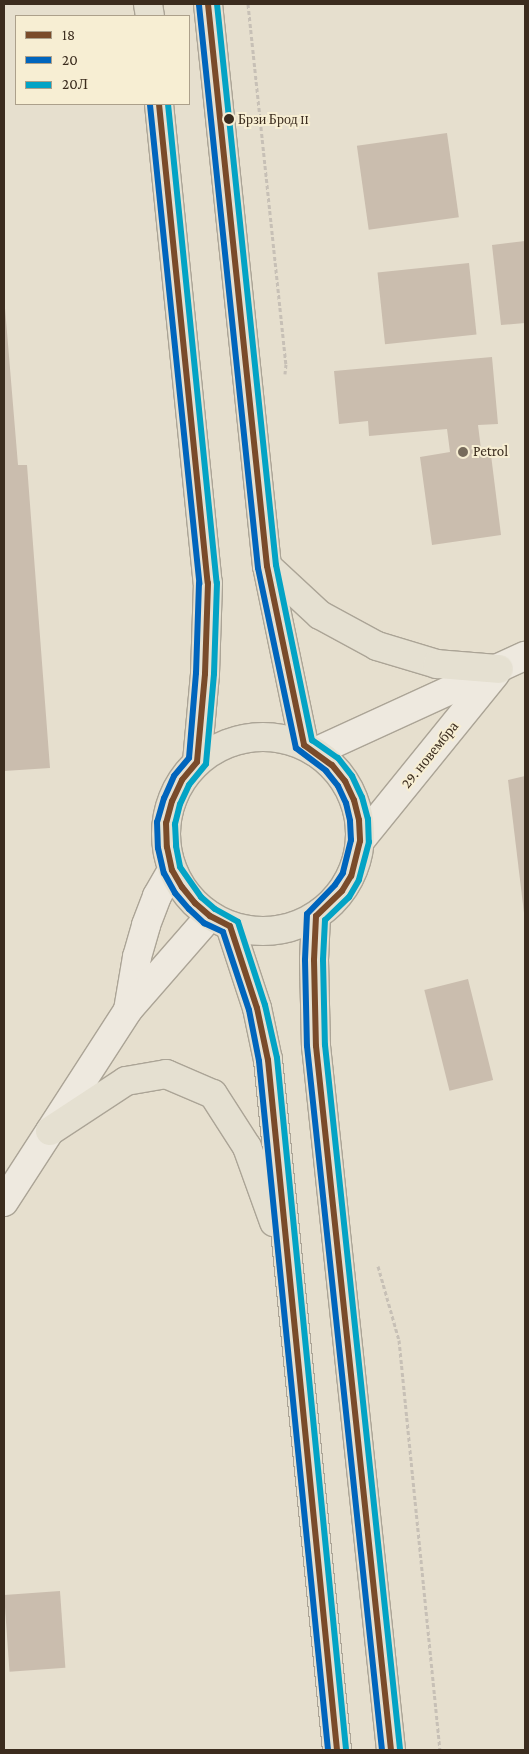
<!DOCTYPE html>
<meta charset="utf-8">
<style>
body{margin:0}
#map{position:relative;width:529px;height:1754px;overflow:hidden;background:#e6dfce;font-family:"Crimson Pro",serif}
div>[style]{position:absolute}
.building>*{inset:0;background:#cabdae;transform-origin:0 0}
.path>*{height:3px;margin-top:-1.5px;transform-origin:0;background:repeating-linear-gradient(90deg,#c7c0b6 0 4px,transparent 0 6.5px)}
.roads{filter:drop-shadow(1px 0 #aba496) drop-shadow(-1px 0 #aba496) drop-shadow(0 1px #aba496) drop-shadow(0 -1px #aba496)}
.minor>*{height:28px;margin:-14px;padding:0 14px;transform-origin:14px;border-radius:14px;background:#eee9df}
.major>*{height:28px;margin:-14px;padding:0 14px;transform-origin:14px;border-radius:14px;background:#e5e0d1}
.major>.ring{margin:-14px;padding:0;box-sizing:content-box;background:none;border:28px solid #e5e0d1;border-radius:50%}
.bus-1>*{height:6px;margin:-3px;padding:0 3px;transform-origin:3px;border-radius:3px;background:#7a4b2a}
.bus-2>*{height:6px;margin:-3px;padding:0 3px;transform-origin:3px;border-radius:3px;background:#0065bd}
.bus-3>*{height:6px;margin:-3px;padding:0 3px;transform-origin:3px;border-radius:3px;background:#03a3c5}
.dots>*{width:14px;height:14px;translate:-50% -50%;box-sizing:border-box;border:2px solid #f7eed3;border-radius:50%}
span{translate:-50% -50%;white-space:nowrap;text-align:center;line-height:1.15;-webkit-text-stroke:4px #f7eed3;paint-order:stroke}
.bus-label{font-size:14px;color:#3b2c1e}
.left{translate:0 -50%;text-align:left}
.poi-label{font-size:15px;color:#3b2c1e}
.street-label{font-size:15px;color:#3b2c1e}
.frame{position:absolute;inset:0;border:5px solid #3b2c1e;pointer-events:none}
.legend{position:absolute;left:15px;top:15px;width:175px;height:90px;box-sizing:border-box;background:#f7eed3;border:1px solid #aca08b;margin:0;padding:6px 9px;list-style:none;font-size:15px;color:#3b2c1e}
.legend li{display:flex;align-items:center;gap:10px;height:25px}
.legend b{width:25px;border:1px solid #aca08b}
</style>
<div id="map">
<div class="building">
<div style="left:447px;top:133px;width:85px;height:91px;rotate:82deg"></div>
<div style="clip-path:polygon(525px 241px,525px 323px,501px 325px,492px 245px)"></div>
<div style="left:469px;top:263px;width:72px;height:92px;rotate:84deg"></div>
<div style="clip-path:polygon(4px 296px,18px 465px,27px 465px,50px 768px,4px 771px)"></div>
<div style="clip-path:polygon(492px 357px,498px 424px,478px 425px,481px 449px,490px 447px,501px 535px,432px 545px,420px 457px,450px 452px,447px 429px,369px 436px,368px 421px,339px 424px,334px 371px)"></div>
<div style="clip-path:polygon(525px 776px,525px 913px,524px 913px,508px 780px)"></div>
<div style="left:468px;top:979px;width:104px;height:45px;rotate:76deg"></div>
<div style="left:60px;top:1591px;width:77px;height:56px;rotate:86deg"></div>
</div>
<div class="path">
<div style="left:248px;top:4px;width:362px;rotate:84deg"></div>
<div style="left:286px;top:364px;width:10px;rotate:96deg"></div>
<div style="left:378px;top:1266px;width:77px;rotate:74.2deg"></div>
<div style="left:399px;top:1340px;width:412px;rotate:84.3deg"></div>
</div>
<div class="roads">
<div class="minor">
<div style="left:315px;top:752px;width:231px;rotate:-24.6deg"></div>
<div style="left:360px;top:841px;width:215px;rotate:-51deg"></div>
<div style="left:128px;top:1010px;width:54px;rotate:-80.4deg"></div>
<div style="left:137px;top:957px;width:33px;rotate:-74deg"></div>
<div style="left:146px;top:925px;width:31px;rotate:-69deg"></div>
<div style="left:157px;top:896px;width:30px;rotate:-60deg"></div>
<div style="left:4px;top:1202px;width:229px;rotate:-57.1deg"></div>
<div style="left:128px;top:1010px;width:125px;rotate:-48.9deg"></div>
</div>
<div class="major">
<div style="left:148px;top:4px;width:12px;rotate:81deg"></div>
<div style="left:208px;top:4px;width:565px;rotate:84.01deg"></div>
<div style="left:267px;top:566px;width:183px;rotate:78.3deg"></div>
<div style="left:159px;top:104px;width:481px;rotate:84.2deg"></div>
<div style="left:208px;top:583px;width:91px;rotate:91.9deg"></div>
<div style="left:205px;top:674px;width:88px;rotate:95.2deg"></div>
<div style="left:267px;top:566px;width:72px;rotate:42.8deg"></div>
<div style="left:320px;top:615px;width:65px;rotate:28.5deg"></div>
<div style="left:377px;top:646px;width:63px;rotate:16.7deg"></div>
<div style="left:437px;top:664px;width:62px;rotate:4.6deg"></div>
<div class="ring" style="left:166px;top:737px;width:166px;height:166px"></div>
<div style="left:316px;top:916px;width:44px;rotate:92.6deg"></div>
<div style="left:314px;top:960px;width:86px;rotate:88.7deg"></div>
<div style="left:316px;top:1046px;width:708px;rotate:83.92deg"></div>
<div style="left:230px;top:926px;width:86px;rotate:71.8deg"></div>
<div style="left:257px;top:1008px;width:53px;rotate:78.1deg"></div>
<div style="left:268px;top:1060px;width:693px;rotate:84.29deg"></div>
<div style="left:50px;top:1131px;width:91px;rotate:-33.3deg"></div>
<div style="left:126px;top:1081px;width:41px;rotate:-9.9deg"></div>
<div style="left:166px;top:1074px;width:51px;rotate:23.1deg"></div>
<div style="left:213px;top:1094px;width:63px;rotate:57.3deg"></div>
<div style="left:247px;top:1147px;width:80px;rotate:70.2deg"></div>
</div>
</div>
<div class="bus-1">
<div style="left:208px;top:4px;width:565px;rotate:84.01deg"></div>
<div style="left:267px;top:566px;width:183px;rotate:78.3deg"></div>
<div style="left:304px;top:745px;width:34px;rotate:36deg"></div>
<div style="left:332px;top:765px;width:21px;rotate:51deg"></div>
<div style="left:345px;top:781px;width:21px;rotate:65deg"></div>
<div style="left:354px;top:800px;width:21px;rotate:76deg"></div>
<div style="left:359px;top:820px;width:21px;rotate:87deg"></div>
<div style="left:360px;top:841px;width:36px;rotate:104deg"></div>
<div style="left:351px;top:876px;width:17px;rotate:121deg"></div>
<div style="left:342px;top:891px;width:36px;rotate:136deg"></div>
<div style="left:316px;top:916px;width:44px;rotate:92.6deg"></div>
<div style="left:314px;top:960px;width:86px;rotate:88.7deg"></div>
<div style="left:316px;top:1046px;width:708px;rotate:83.92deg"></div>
<div style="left:159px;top:104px;width:481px;rotate:84.2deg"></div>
<div style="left:208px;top:583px;width:91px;rotate:91.9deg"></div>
<div style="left:205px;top:674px;width:88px;rotate:95.2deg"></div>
<div style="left:197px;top:762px;width:23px;rotate:130deg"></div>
<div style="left:182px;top:780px;width:23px;rotate:115deg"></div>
<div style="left:172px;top:801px;width:23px;rotate:105deg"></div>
<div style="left:166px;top:823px;width:24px;rotate:88deg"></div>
<div style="left:167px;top:847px;width:24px;rotate:78deg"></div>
<div style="left:172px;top:870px;width:20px;rotate:60deg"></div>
<div style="left:182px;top:887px;width:21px;rotate:51deg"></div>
<div style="left:195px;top:903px;width:20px;rotate:41deg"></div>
<div style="left:210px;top:916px;width:22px;rotate:27deg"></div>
<div style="left:230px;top:926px;width:86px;rotate:71.8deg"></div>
<div style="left:257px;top:1008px;width:53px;rotate:78.1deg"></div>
<div style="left:268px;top:1060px;width:693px;rotate:84.29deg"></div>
</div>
<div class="bus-2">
<div style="left:199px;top:5px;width:566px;rotate:84.02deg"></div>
<div style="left:258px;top:568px;width:184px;rotate:78.1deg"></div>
<div style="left:296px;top:748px;width:38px;rotate:37deg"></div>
<div style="left:326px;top:771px;width:19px;rotate:51deg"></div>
<div style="left:338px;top:786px;width:19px;rotate:65deg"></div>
<div style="left:346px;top:803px;width:18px;rotate:77deg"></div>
<div style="left:350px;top:821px;width:19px;rotate:87deg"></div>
<div style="left:351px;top:840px;width:34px;rotate:104deg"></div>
<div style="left:343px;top:873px;width:14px;rotate:124deg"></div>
<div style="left:335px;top:885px;width:40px;rotate:134deg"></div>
<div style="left:307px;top:914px;width:46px;rotate:92.5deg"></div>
<div style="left:305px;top:960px;width:86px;rotate:88.7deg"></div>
<div style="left:307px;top:1046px;width:708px;rotate:83.92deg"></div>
<div style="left:150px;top:105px;width:481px;rotate:84.1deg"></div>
<div style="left:199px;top:583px;width:90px;rotate:91.9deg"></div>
<div style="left:196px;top:673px;width:85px;rotate:94.7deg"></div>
<div style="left:189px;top:758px;width:23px;rotate:130deg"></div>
<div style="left:174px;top:776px;width:24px;rotate:114deg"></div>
<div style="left:164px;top:798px;width:25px;rotate:106deg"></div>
<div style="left:157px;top:822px;width:26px;rotate:88deg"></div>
<div style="left:158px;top:848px;width:26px;rotate:77deg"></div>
<div style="left:164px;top:873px;width:23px;rotate:61deg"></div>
<div style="left:175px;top:893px;width:21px;rotate:49deg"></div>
<div style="left:189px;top:909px;width:21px;rotate:43deg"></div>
<div style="left:204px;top:923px;width:21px;rotate:25deg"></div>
<div style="left:223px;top:932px;width:82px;rotate:71.6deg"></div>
<div style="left:249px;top:1010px;width:52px;rotate:78.9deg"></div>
<div style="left:259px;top:1061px;width:692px;rotate:84.28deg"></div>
</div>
<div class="bus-3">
<div style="left:217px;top:4px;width:564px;rotate:84deg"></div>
<div style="left:276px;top:565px;width:179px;rotate:78.4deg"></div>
<div style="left:312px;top:740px;width:32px;rotate:35deg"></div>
<div style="left:338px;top:758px;width:23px;rotate:52deg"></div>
<div style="left:352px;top:776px;width:23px;rotate:65deg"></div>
<div style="left:362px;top:797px;width:23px;rotate:75deg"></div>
<div style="left:368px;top:819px;width:23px;rotate:88deg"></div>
<div style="left:369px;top:842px;width:39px;rotate:105deg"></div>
<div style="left:359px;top:880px;width:20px;rotate:120deg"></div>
<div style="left:349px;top:897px;width:33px;rotate:136deg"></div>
<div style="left:325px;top:920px;width:40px;rotate:92.9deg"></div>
<div style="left:323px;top:960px;width:85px;rotate:88.7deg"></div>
<div style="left:325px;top:1045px;width:708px;rotate:83.92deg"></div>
<div style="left:168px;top:104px;width:481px;rotate:84.2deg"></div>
<div style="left:217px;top:583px;width:91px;rotate:91.9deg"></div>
<div style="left:214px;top:674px;width:90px;rotate:95.1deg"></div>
<div style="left:206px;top:764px;width:27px;rotate:129deg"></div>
<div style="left:189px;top:785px;width:21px;rotate:115deg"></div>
<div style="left:180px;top:804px;width:21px;rotate:104deg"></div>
<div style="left:175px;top:824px;width:22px;rotate:87deg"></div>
<div style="left:176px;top:846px;width:21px;rotate:79deg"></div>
<div style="left:180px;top:867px;width:37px;rotate:55deg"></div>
<div style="left:201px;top:897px;width:18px;rotate:41deg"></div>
<div style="left:215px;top:909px;width:26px;rotate:29deg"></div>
<div style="left:238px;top:922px;width:87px;rotate:72deg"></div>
<div style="left:265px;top:1005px;width:54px;rotate:77.2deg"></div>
<div style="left:277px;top:1058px;width:694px;rotate:84.3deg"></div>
</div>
<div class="dots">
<div style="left:229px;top:119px;background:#3b2c1e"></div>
<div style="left:463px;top:452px;background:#776b5c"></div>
</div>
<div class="bus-label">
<span class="left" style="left:238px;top:119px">Брзи Брод II</span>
</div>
<div class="poi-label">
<span class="left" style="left:473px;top:452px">Petrol</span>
</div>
<div class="street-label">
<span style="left:430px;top:755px;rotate:-51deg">29. новембра</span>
</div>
<div class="frame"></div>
<ul class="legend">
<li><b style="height:6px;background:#7a4b2a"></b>18</li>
<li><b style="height:6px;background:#0065bd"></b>20</li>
<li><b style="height:6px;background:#03a3c5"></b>20Л</li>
</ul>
</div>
